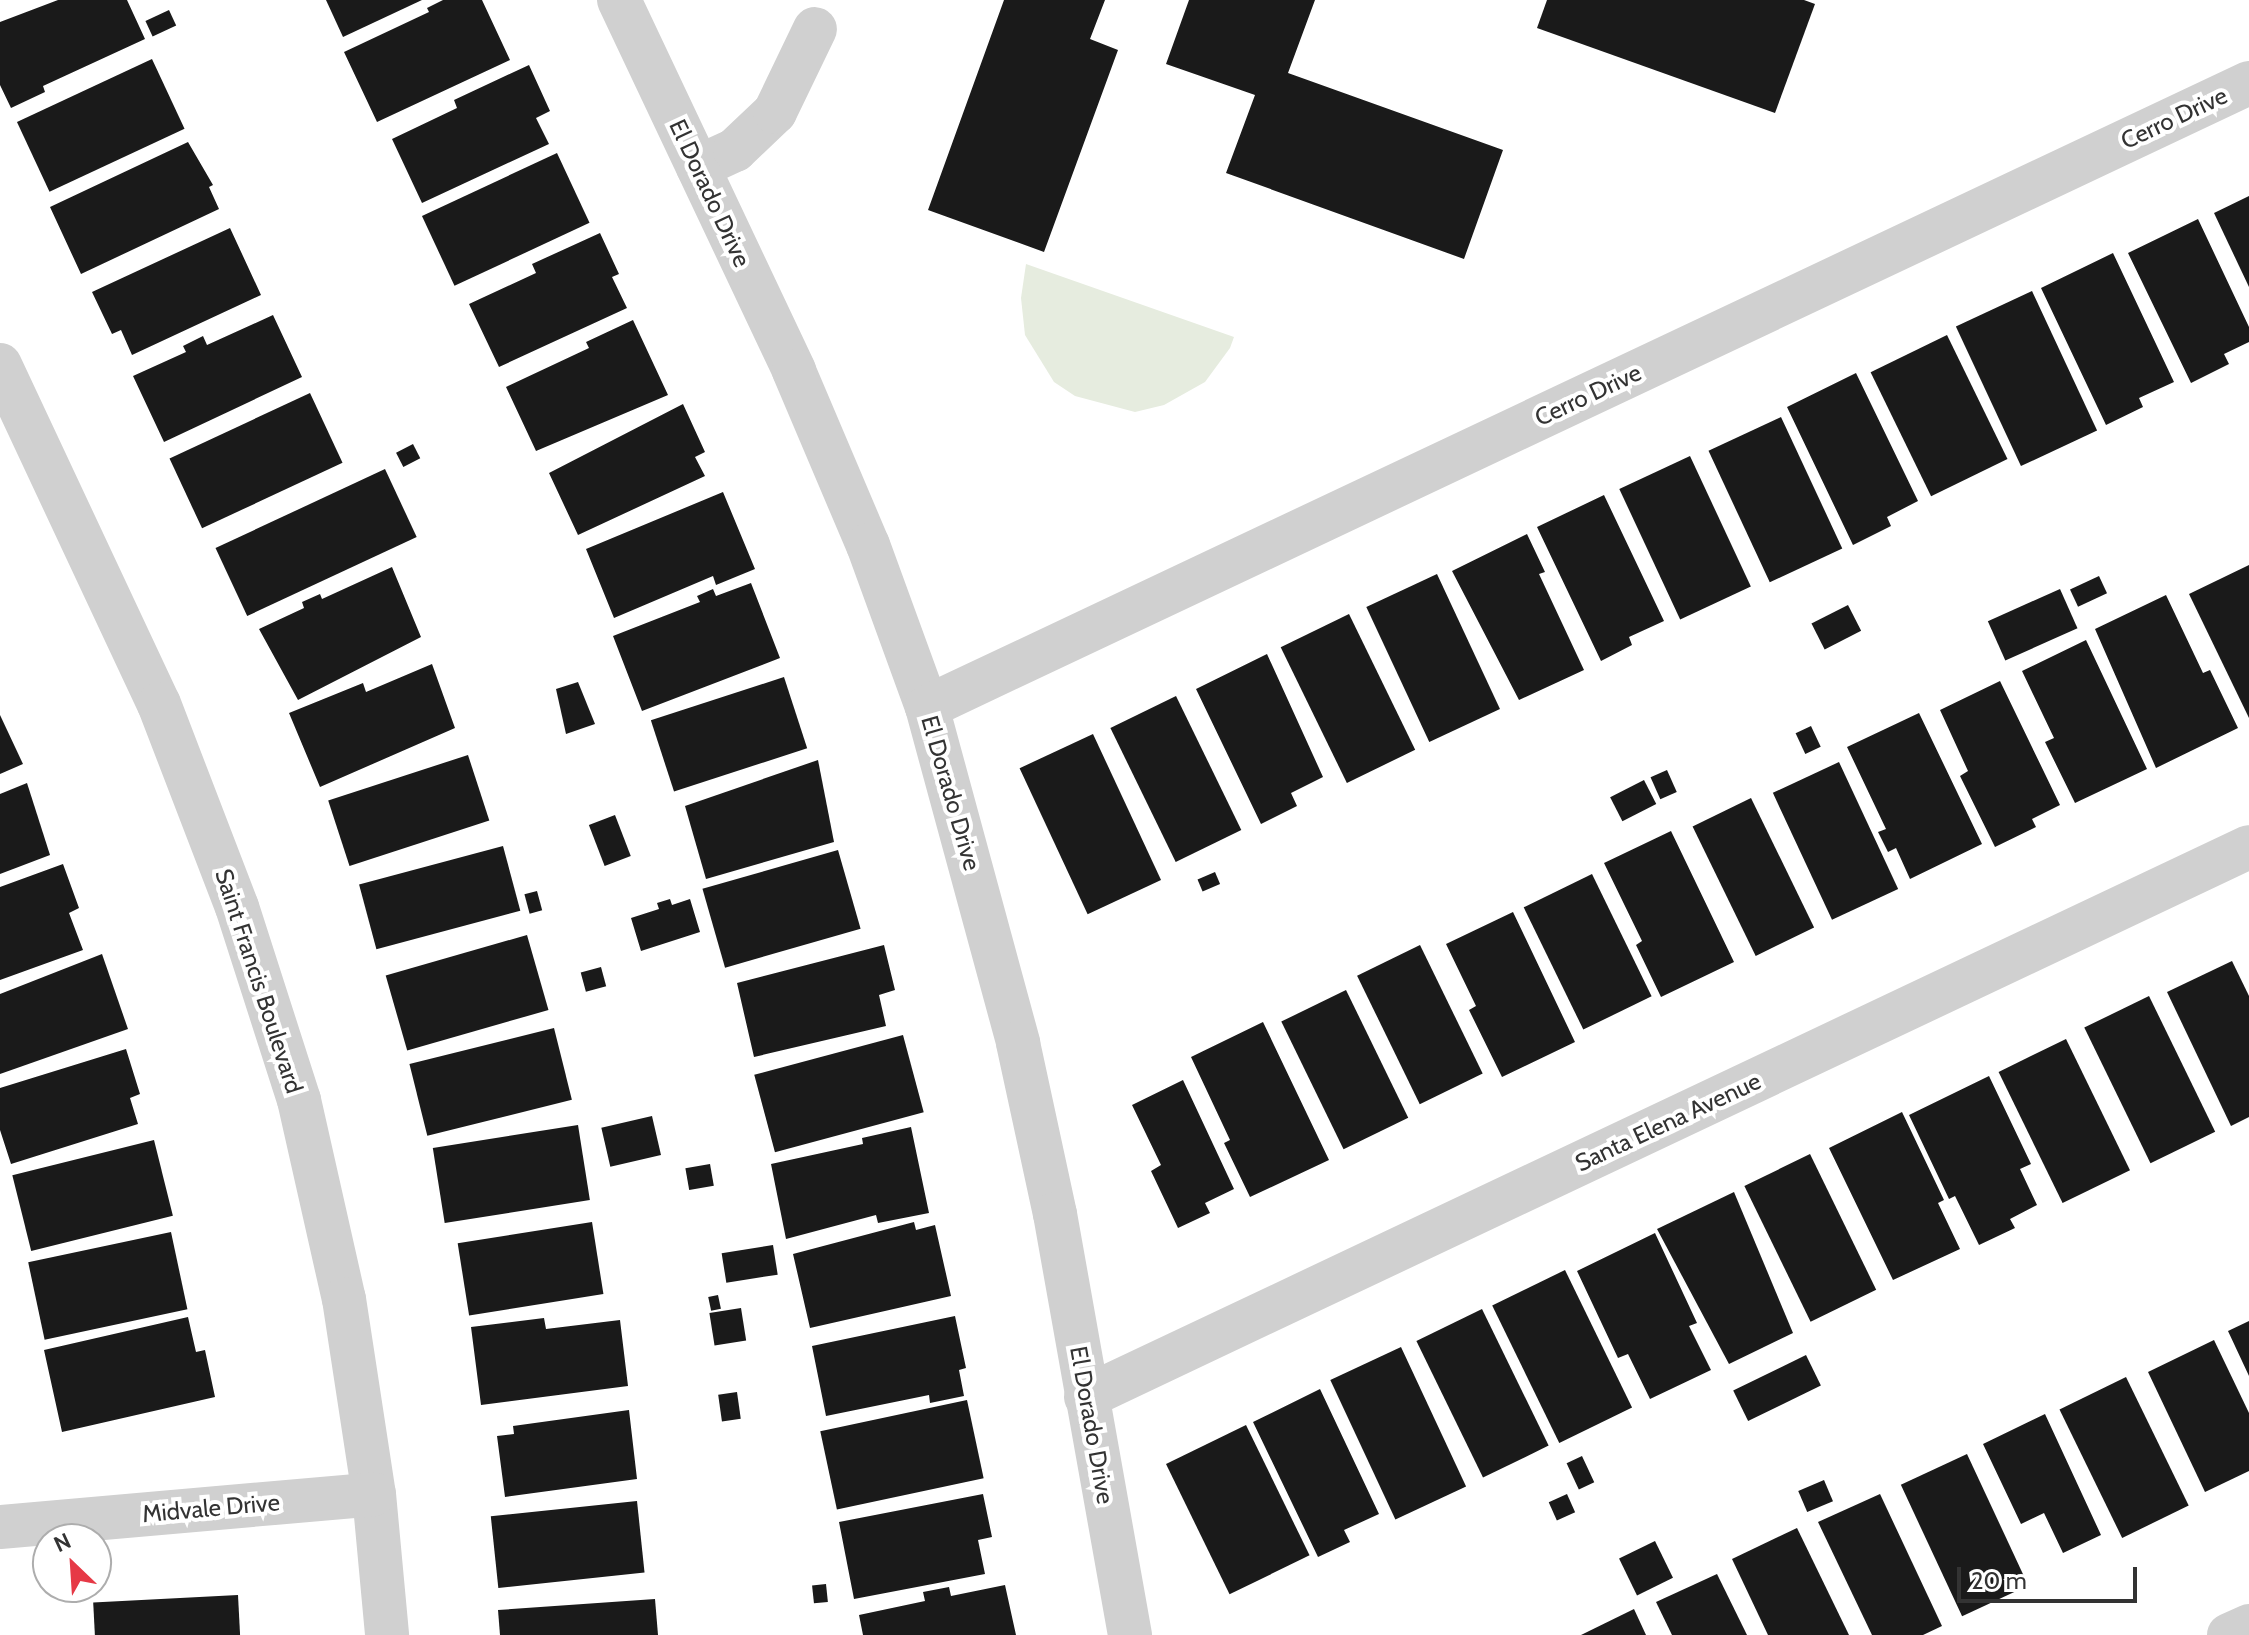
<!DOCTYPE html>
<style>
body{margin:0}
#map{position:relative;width:2249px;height:1635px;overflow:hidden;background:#fff;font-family:Cabin,sans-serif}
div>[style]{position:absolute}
.green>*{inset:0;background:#e6ecdf}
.building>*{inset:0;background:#1a1a1a;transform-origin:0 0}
.minor>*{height:44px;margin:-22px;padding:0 22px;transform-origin:22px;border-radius:22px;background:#d0d0d0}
span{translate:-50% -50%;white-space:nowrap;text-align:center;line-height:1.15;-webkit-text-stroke:8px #fff;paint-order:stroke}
.street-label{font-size:24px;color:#333}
.north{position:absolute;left:32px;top:1523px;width:80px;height:80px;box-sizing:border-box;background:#fff;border:2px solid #adadad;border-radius:50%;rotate:335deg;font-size:22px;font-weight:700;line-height:32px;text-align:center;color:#333}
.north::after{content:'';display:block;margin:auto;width:28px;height:36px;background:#e63946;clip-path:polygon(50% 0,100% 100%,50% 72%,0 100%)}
.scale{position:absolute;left:1957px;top:1567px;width:180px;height:36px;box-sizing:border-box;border:4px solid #333;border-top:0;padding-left:10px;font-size:24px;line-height:28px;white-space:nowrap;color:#333;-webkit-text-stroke:6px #fff;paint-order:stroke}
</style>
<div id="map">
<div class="green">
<div style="clip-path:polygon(1026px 264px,1234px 337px,1230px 348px,1205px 382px,1164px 405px,1135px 412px,1075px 396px,1054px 382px,1025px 335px,1021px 298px)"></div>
</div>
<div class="building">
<div style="clip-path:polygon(58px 0,127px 0,145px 39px,43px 86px,45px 92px,11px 108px,0 85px,0 22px)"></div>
<div style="clip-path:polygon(326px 0,422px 0,343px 37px)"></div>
<div style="clip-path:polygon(443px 0,482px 0,510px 60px,377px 122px,344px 52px,429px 12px,427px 8px)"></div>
<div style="clip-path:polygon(1004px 0,1105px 0,1090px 39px,1118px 50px,1044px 252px,928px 210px)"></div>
<div style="clip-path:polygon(1189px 0,1315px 0,1288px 73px,1503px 150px,1464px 259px,1226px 173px,1255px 95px,1166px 64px)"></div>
<div style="clip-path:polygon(1547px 0,1804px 0,1815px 4px,1775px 113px,1537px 28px)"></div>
<div style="left:169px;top:10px;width:17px;height:26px;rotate:65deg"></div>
<div style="left:152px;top:59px;width:77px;height:149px;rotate:65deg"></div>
<div style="clip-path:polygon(529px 65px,550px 111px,536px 118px,549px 144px,422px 203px,392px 139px,457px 108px,454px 100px)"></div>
<div style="clip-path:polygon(188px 142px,213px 185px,209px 187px,219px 209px,81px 274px,50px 207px)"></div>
<div style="left:557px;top:153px;width:77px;height:149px;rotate:65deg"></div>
<div style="clip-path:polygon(2249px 196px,2249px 287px,2214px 213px)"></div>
<div style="clip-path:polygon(2198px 219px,2249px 327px,2249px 342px,2224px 354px,2229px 364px,2191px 383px,2128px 253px)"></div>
<div style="clip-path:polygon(230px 228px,261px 295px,132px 355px,121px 330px,112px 334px,92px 292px)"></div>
<div style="clip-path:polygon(600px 233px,619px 274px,612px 277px,627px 308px,499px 367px,469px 304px,536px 273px,532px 264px)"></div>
<div style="clip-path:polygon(2113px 253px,2174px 382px,2139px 398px,2143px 407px,2106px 425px,2041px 288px)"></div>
<div style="left:2032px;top:291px;width:154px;height:84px;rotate:65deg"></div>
<div style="clip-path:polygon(273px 315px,302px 377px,164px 442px,133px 376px,186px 352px,183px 346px,203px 336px,207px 345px)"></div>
<div style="clip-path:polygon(633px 320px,668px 395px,536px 451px,506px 387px,589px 348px,586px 342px)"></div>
<div style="left:1947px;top:335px;width:138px;height:85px;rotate:64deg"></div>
<div style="clip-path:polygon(1856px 373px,1918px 501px,1887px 517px,1891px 526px,1853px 545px,1787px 407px)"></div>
<div style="left:310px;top:393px;width:77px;height:155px;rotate:65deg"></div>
<div style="clip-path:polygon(683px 404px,705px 452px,695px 457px,705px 476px,578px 535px,549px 473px)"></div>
<div style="left:1781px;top:417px;width:145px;height:80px;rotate:65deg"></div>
<div style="left:413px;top:444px;width:16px;height:19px;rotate:63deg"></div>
<div style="left:1690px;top:456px;width:144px;height:78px;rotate:65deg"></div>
<div style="left:385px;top:469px;width:75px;height:187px;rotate:65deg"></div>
<div style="clip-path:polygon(723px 492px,755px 569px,716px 585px,713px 576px,614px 618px,586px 549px)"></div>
<div style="clip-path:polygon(1604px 495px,1664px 621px,1629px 637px,1632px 645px,1601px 661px,1537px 527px)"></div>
<div style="clip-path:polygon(1527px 534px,1545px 572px,1539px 574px,1584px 670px,1519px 700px,1452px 571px)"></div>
<div style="clip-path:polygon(2249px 565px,2249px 718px,2189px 594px)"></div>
<div style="clip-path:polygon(392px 567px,421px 637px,298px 700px,259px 629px,304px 608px,302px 602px,320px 594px,322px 599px)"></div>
<div style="left:1437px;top:574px;width:149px;height:78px;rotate:65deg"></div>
<div style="left:2099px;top:576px;width:19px;height:32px;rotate:65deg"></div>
<div style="clip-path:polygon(751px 583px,780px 658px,642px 711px,613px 636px,700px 602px,697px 596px,713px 589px,716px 596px)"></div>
<div style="left:2060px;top:589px;width:43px;height:79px;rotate:66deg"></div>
<div style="clip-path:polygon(2166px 595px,2203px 673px,2210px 670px,2238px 728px,2156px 768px,2095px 629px)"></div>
<div style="left:1848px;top:605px;width:29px;height:41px;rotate:63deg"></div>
<div style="left:1349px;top:614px;width:151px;height:76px;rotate:64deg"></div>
<div style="clip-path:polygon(2086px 640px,2147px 769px,2075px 803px,2045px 742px,2054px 738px,2022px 671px)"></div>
<div style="clip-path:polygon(1267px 654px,1323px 777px,1291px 793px,1297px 806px,1261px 824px,1196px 689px)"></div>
<div style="clip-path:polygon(432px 664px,455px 728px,320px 787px,289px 713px,363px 683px,366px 692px)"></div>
<div style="left:784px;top:677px;width:75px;height:140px;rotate:72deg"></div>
<div style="clip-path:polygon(2000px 681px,2060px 805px,2032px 819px,2036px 827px,1995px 847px,1960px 776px,1968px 771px,1940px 710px)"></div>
<div style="clip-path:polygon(578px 682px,595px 724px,566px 734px,556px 689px)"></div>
<div style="left:1176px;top:696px;width:149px;height:73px;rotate:64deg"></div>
<div style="clip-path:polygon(1919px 713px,1982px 844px,1910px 879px,1896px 848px,1888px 852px,1878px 832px,1886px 829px,1847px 747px)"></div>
<div style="clip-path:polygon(0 715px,23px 764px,0 774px)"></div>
<div style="left:1811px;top:726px;width:23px;height:17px;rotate:65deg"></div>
<div style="left:1093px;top:734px;width:161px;height:81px;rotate:65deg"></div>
<div style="left:468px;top:755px;width:69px;height:147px;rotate:72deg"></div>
<div style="clip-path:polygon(818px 760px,834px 842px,706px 879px,685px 806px)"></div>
<div style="left:1839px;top:762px;width:140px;height:73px;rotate:65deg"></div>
<div style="left:1667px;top:770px;width:24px;height:18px;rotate:66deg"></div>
<div style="left:1644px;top:780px;width:27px;height:38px;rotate:63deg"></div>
<div style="clip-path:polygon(27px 783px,50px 855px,0 874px,0 794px)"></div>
<div style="left:1751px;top:798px;width:144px;height:65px;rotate:64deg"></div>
<div style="left:615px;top:815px;width:44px;height:28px;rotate:69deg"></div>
<div style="clip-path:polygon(1671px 831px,1734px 962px,1661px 997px,1636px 945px,1642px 941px,1604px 863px)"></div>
<div style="left:503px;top:846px;width:67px;height:149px;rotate:75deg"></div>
<div style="left:838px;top:850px;width:82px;height:141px;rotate:74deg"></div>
<div style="clip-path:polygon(63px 864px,79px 908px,69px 913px,83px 950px,0 980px,0 887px)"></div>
<div style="left:1215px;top:872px;width:13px;height:19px;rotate:67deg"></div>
<div style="left:1592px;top:874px;width:136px;height:76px;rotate:64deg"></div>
<div style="left:537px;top:891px;width:20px;height:13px;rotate:75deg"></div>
<div style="clip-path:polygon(670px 899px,672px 905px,690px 899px,700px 932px,641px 951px,631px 918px,659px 909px,657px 903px)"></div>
<div style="clip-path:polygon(1513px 912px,1575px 1042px,1502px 1077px,1469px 1010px,1476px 1006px,1446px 944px)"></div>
<div style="left:527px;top:935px;width:78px;height:147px;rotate:74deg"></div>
<div style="clip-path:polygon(884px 945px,895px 990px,879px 995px,886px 1026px,754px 1057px,737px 983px)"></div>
<div style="left:1420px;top:945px;width:143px;height:70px;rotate:64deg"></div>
<div style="clip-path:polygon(102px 954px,128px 1029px,0 1074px,0 994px)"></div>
<div style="clip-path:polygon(2232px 961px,2249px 996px,2249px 1117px,2231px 1126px,2167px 992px)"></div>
<div style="left:601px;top:967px;width:20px;height:21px;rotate:75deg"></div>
<div style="left:1346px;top:990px;width:142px;height:72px;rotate:64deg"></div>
<div style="left:2149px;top:996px;width:151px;height:72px;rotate:64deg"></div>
<div style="clip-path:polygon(1263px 1022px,1329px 1160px,1250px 1197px,1224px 1143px,1230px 1140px,1191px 1057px)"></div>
<div style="left:554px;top:1028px;width:74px;height:149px;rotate:76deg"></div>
<div style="left:903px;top:1035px;width:80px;height:154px;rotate:75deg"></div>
<div style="left:2066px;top:1039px;width:146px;height:75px;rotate:64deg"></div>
<div style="clip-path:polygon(126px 1049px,140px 1094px,130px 1098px,138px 1124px,11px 1164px,0 1130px,0 1088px)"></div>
<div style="clip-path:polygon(1989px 1076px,2031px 1164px,2020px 1169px,2037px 1205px,2010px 1219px,2015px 1228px,1979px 1245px,1955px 1196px,1949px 1199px,1909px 1115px)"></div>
<div style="clip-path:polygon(1183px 1080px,1234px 1189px,1205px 1203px,1210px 1213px,1178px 1228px,1151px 1171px,1161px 1165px,1132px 1105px)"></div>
<div style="clip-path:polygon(1902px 1112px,1944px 1200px,1938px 1203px,1960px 1249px,1893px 1280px,1829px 1148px)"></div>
<div style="left:652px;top:1116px;width:40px;height:52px;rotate:77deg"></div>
<div style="left:578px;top:1125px;width:76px;height:147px;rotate:81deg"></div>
<div style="clip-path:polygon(911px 1127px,929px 1213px,878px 1223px,876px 1215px,786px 1239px,771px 1164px,863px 1144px,862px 1138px)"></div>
<div style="left:154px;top:1140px;width:78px;height:146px;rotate:76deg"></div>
<div style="left:1810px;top:1154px;width:151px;height:73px;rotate:64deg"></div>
<div style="left:710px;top:1164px;width:22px;height:25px;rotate:80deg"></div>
<div style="clip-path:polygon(1734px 1192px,1793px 1333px,1729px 1364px,1657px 1229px)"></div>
<div style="left:592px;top:1222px;width:73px;height:136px;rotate:81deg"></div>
<div style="clip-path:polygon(914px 1222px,916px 1230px,935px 1225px,951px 1296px,810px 1328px,793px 1254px)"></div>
<div style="left:171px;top:1232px;width:79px;height:146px;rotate:78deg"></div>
<div style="clip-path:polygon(1655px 1233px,1697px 1323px,1689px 1326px,1711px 1370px,1650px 1399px,1628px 1354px,1618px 1358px,1577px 1271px)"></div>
<div style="left:773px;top:1245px;width:30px;height:52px;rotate:81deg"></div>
<div style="left:1565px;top:1270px;width:153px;height:81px;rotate:64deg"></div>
<div style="left:718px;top:1295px;width:14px;height:10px;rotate:78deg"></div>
<div style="left:741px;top:1308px;width:33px;height:32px;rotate:81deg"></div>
<div style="left:1482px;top:1309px;width:152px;height:73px;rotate:64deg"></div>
<div style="clip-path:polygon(955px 1316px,966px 1368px,959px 1370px,964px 1396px,930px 1403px,929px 1395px,826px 1416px,812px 1346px)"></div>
<div style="clip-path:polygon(188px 1317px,196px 1352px,205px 1350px,215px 1397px,62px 1432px,44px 1350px)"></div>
<div style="clip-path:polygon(544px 1318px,546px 1329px,620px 1320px,628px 1386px,481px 1405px,471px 1327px)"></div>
<div style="clip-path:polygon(2249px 1321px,2249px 1376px,2228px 1331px)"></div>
<div style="clip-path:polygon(2214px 1340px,2249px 1413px,2249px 1471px,2205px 1492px,2148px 1372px)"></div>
<div style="left:1401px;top:1347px;width:154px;height:78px;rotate:65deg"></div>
<div style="left:1806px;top:1355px;width:34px;height:81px;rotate:64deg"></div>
<div style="left:2126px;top:1377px;width:143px;height:74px;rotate:64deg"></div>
<div style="clip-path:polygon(1320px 1389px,1379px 1514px,1344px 1530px,1350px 1542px,1318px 1557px,1253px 1422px)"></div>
<div style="left:737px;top:1392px;width:27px;height:19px;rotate:82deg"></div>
<div style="left:967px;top:1400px;width:80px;height:150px;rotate:78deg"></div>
<div style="clip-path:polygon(629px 1410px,637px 1479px,505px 1497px,497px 1436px,514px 1434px,513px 1426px)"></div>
<div style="clip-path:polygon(2045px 1414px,2101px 1535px,2063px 1553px,2044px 1513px,2021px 1524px,1983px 1444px)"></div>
<div style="left:1246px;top:1425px;width:145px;height:89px;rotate:64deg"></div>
<div style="left:1967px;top:1454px;width:145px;height:73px;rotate:65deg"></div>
<div style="left:1582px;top:1456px;width:29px;height:17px;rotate:65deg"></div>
<div style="left:1824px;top:1480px;width:23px;height:28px;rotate:67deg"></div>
<div style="clip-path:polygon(983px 1494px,992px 1537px,978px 1540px,985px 1574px,854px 1599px,839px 1522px)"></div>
<div style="left:1567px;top:1494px;width:20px;height:20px;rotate:66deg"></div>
<div style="clip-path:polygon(1880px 1494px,1942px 1626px,1923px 1635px,1872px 1635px,1818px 1522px)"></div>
<div style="left:637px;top:1501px;width:72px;height:147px;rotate:84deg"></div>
<div style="clip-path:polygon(1797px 1528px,1849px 1635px,1768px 1635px,1732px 1559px)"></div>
<div style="left:1655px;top:1541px;width:41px;height:40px;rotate:64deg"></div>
<div style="clip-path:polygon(1717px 1574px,1747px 1635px,1672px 1635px,1656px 1602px)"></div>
<div style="left:826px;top:1584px;width:18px;height:14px;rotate:84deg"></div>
<div style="clip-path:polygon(1005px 1585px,1016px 1635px,863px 1635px,859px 1615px,925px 1601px,923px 1592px,949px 1587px,951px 1596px)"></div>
<div style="left:238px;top:1595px;width:40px;height:145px;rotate:87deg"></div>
<div style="clip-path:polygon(655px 1599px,658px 1635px,500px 1635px,498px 1610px)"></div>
<div style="clip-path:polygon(1634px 1609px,1646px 1635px,1581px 1635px)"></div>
</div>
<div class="minor">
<div style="left:619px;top:0;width:410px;rotate:64.7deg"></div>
<div style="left:794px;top:371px;width:189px;rotate:67deg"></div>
<div style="left:868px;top:545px;width:172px;rotate:70deg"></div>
<div style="left:927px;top:707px;width:348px;rotate:74.8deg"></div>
<div style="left:1018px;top:1043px;width:175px;rotate:77.8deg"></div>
<div style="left:1055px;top:1214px;width:428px;rotate:79.9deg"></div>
<div style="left:698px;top:167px;width:41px;rotate:-24.7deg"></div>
<div style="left:735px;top:150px;width:55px;rotate:-43.5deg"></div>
<div style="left:775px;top:112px;width:92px;rotate:-64.3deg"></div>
<div style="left:0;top:365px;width:374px;rotate:64.9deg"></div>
<div style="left:159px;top:704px;width:217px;rotate:69deg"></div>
<div style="left:237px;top:907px;width:203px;rotate:72.2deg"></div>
<div style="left:299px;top:1100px;width:204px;rotate:77.3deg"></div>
<div style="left:344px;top:1299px;width:197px;rotate:81.3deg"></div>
<div style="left:374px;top:1494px;width:142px;rotate:84.7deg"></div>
<div style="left:927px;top:707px;width:1462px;rotate:-25.27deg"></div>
<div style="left:1086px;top:1397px;width:1286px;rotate:-25.31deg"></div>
<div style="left:0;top:1527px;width:375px;rotate:-5deg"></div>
<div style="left:2229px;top:1635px;width:22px;rotate:-24deg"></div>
</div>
<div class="street-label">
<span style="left:2174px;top:118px;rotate:-25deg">Cerro Drive</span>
<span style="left:710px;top:193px;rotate:65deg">El Dorado Drive</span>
<span style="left:1588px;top:395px;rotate:-25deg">Cerro Drive</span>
<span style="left:951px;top:793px;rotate:74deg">El Dorado Drive</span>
<span style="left:259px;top:981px;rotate:72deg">Saint Francis Boulevard</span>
<span style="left:1668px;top:1122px;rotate:-25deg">Santa Elena Avenue</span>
<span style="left:1092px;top:1425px;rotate:80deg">El Dorado Drive</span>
<span style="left:211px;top:1508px;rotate:-5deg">Midvale Drive</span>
</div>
<div class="north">N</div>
<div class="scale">20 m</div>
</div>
